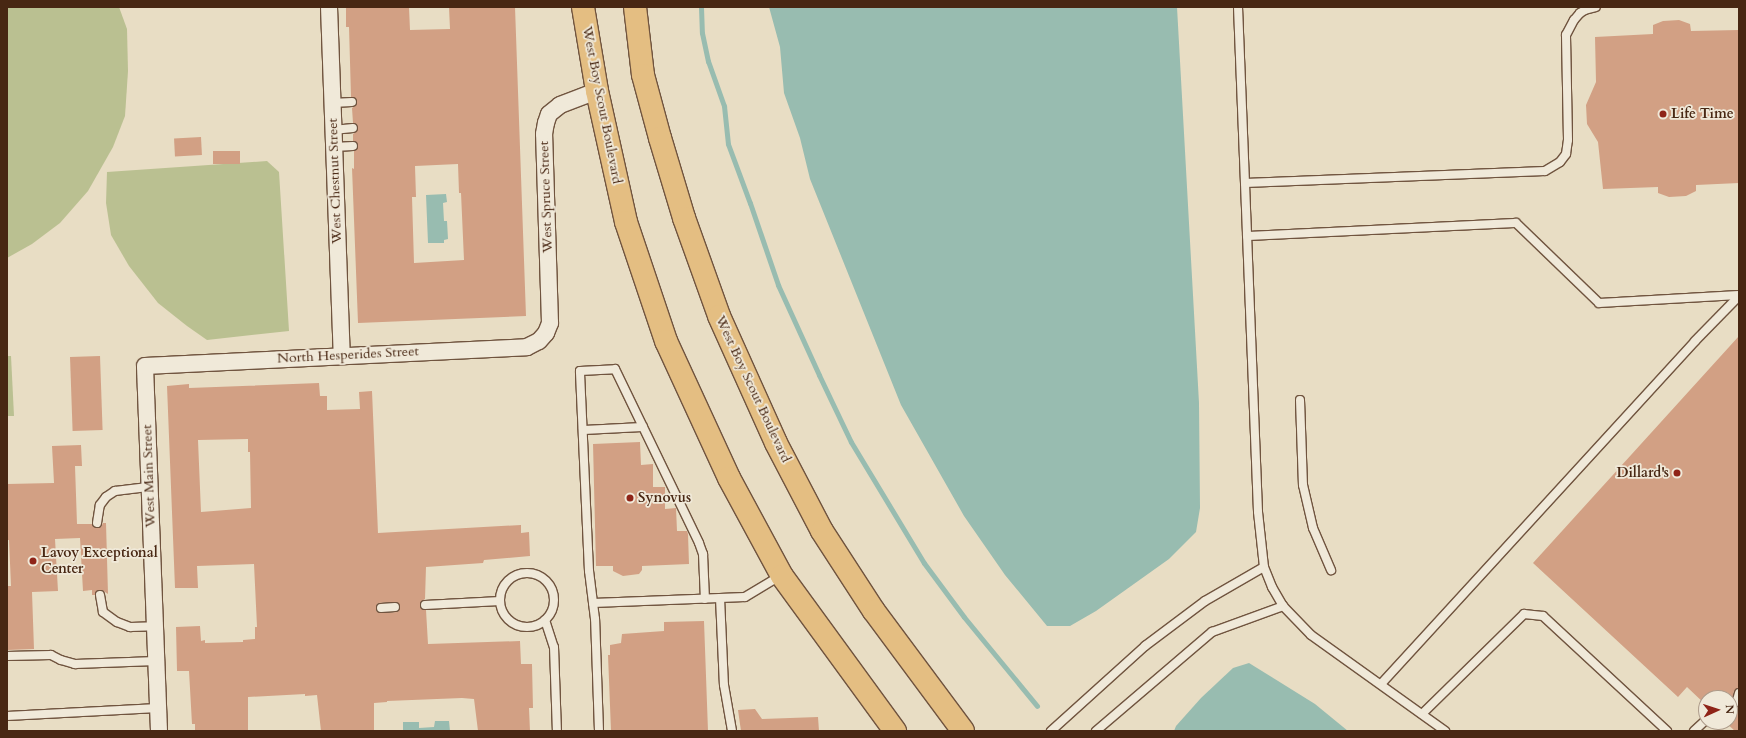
<!DOCTYPE html>
<style>
body{margin:0}
#map{position:relative;width:1746px;height:738px;overflow:hidden;background:#e8ddc4;font-family:Cardo,serif}
div>[style]{position:absolute}
.green>*{inset:0;background:#bac091}
.water>*{inset:0;background:#98bcb0}
.stream>*{height:5px;margin:-2.5px;padding:0 2.5px;transform-origin:2.5px;border-radius:2.5px;background:#98bcb0}
.building>*{inset:0;background:#d2a084;transform-origin:0 0}
.roads{filter:drop-shadow(1px 0 #70543f) drop-shadow(-1px 0 #70543f) drop-shadow(0 1px #70543f) drop-shadow(0 -1px #70543f)}
.service>*{height:8px;margin:-4px;padding:0 4px;transform-origin:4px;border-radius:4px;background:#f0e9d9}
.service>.ring{margin:-4px;padding:0;box-sizing:content-box;background:none;border:8px solid #f0e9d9;border-radius:50%}
.minor>*{height:16px;margin:-8px;padding:0 8px;transform-origin:8px;border-radius:8px;background:#f0e9d9}
.primary>*{height:22px;margin:-11px;padding:0 11px;transform-origin:11px;border-radius:11px;background:#e4be82}
.dots>*{width:11px;height:11px;translate:-50% -50%;box-sizing:border-box;border:2px solid #f0e9d9;border-radius:50%}
span{translate:-50% -50%;white-space:nowrap;text-align:center;line-height:1.15;-webkit-text-stroke:3.5px #f0e9d9;paint-order:stroke}
.street-label{font-size:14px;color:#482713}
.poi-label{font-size:14px;color:#482713;font-weight:700}
.left{translate:0 -50%;text-align:left}
.right{translate:-100% -50%;text-align:right}
.frame{position:absolute;inset:0;border:8px solid #482713;pointer-events:none}
.north{position:absolute;left:1698px;top:690px;width:40px;height:40px;box-sizing:border-box;background:#f0e9d9;border:1px solid #ad9b8a;border-radius:50%;rotate:87deg;font-size:11px;font-weight:700;line-height:16px;text-align:center;color:#482713}
.north::after{content:'';display:block;margin:auto;width:14px;height:18px;background:#8f2418;clip-path:polygon(50% 0,100% 100%,50% 72%,0 100%)}
</style>
<div id="map">
<div class="green">
<div style="clip-path:polygon(7px 7px,119px 7px,127px 29px,128px 71px,125px 116px,113px 147px,88px 191px,60px 223px,32px 244px,7px 258px)"></div>
<div style="clip-path:polygon(267px 161px,279px 172px,289px 331px,207px 340px,187px 326px,158px 303px,129px 266px,111px 235px,106px 203px,107px 172px)"></div>
<div style="clip-path:polygon(7px 356px,11px 356px,14px 416px,7px 416px)"></div>
</div>
<div class="water">
<div style="clip-path:polygon(769px 7px,1177px 7px,1199px 403px,1200px 508px,1196px 532px,1169px 559px,1096px 611px,1070px 626px,1047px 626px,1005px 575px,964px 516px,901px 405px,810px 179px,800px 138px,784px 93px,780px 47px)"></div>
<div style="clip-path:polygon(446px 194px,447px 202px,443px 203px,444px 221px,447px 221px,448px 239px,444px 240px,444px 243px,428px 243px,426px 195px)"></div>
<div style="clip-path:polygon(1249px 663px,1315px 704px,1348px 731px,1174px 731px,1176px 726px,1201px 698px,1233px 668px)"></div>
<div style="clip-path:polygon(435px 721px,449px 721px,450px 731px,403px 731px,403px 722px,419px 722px,419px 728px,434px 727px)"></div>
</div>
<div class="stream">
<div style="left:701px;top:7px;width:26px;rotate:88deg"></div>
<div style="left:702px;top:33px;width:29px;rotate:78deg"></div>
<div style="left:708px;top:61px;width:48px;rotate:70.4deg"></div>
<div style="left:724px;top:106px;width:38px;rotate:84deg"></div>
<div style="left:728px;top:144px;width:63px;rotate:69.6deg"></div>
<div style="left:750px;top:203px;width:87px;rotate:71.1deg"></div>
<div style="left:778px;top:285px;width:99px;rotate:65.5deg"></div>
<div style="left:819px;top:375px;width:74px;rotate:64.5deg"></div>
<div style="left:851px;top:442px;width:141px;rotate:58.9deg"></div>
<div style="left:924px;top:563px;width:67px;rotate:53.5deg"></div>
<div style="left:964px;top:617px;width:115px;rotate:50.6deg"></div>
</div>
<div class="building">
<div style="clip-path:polygon(evenodd,346px 7px,409px 7px,410px 30px,450px 29px,449px 7px,515px 7px,526px 316px,358px 323px,352px 168px,354px 169px,354px 151px,358px 146px,357px 143px,353px 141px,353px 134px,356px 132px,358px 128px,357px 124px,353px 123px,352px 108px,355px 106px,357px 102px,356px 99px,351px 97px,349px 27px,346px 27px,346px 7px,458px 164px,459px 193px,461px 193px,464px 260px,414px 263px,412px 197px,416px 197px,415px 166px,458px 164px)"></div>
<div style="clip-path:polygon(1679px 20px,1690px 24px,1691px 31px,1739px 30px,1739px 183px,1696px 185px,1696px 191px,1686px 196px,1669px 197px,1658px 193px,1658px 187px,1603px 189px,1598px 142px,1587px 124px,1586px 105px,1596px 82px,1595px 37px,1653px 34px,1653px 25px,1663px 21px)"></div>
<div style="left:201px;top:137px;width:18px;height:27px;rotate:87deg"></div>
<div style="left:240px;top:151px;width:13px;height:27px;rotate:90deg"></div>
<div style="clip-path:polygon(1739px 336px,1739px 688px,1734px 691px,1732px 701px,1735px 706px,1739px 707px,1739px 731px,1735px 731px,1725px 722px,1730px 722px,1730px 698px,1706px 698px,1706px 705px,1687px 687px,1678px 697px,1533px 563px)"></div>
<div style="left:100px;top:356px;width:74px;height:30px;rotate:88deg"></div>
<div style="clip-path:polygon(evenodd,319px 383px,320px 396px,327px 396px,327px 410px,360px 409px,359px 392px,372px 391px,378px 533px,521px 525px,521px 533px,529px 532px,530px 556px,484px 560px,483px 563px,426px 567px,425px 599px,422px 601px,420px 605px,421px 608px,426px 610px,428px 644px,520px 641px,521px 664px,532px 664px,533px 708px,529px 708px,530px 731px,478px 731px,474px 699px,462px 698px,387px 701px,387px 702px,374px 703px,374px 731px,321px 731px,317px 695px,305px 696px,305px 694px,248px 697px,248px 731px,195px 731px,195px 724px,192px 724px,189px 671px,177px 671px,176px 627px,200px 626px,201px 641px,205px 640px,205px 643px,243px 642px,243px 640px,255px 639px,255px 627px,257px 627px,254px 564px,197px 566px,198px 588px,175px 588px,167px 386px,189px 384px,189px 388px,319px 383px,248px 439px,248px 452px,250px 452px,251px 508px,201px 512px,198px 440px,248px 439px,319px 383px,397px 602px,400px 606px,398px 612px,381px 613px,376px 611px,376px 606px,378px 603px,397px 602px)"></div>
<div style="clip-path:polygon(640px 442px,641px 465px,653px 464px,653px 487px,665px 487px,665px 509px,676px 508px,677px 531px,687px 531px,688px 534px,689px 564px,642px 566px,642px 570px,639px 574px,623px 576px,613px 571px,613px 566px,596px 566px,593px 444px)"></div>
<div style="clip-path:polygon(81px 445px,82px 466px,75px 466px,77px 524px,92px 524px,96px 528px,101px 527px,103px 523px,106px 523px,108px 594px,102px 590px,97px 591px,95px 595px,92px 595px,92px 590px,83px 591px,80px 538px,55px 539px,58px 591px,32px 592px,34px 649px,7px 650px,7px 586px,11px 586px,9px 540px,7px 540px,7px 484px,54px 483px,52px 446px)"></div>
<div style="clip-path:polygon(704px 621px,708px 731px,611px 731px,608px 655px,610px 655px,610px 645px,621px 643px,622px 634px,664px 631px,664px 622px)"></div>
<div style="clip-path:polygon(755px 709px,762px 719px,818px 717px,819px 731px,741px 731px,738px 710px)"></div>
</div>
<div class="roads">
<div class="service">
<div style="left:1238px;top:7px;width:505px;rotate:87.73deg"></div>
<div style="left:1258px;top:512px;width:55px;rotate:83.8deg"></div>
<div style="left:1264px;top:567px;width:22px;rotate:68deg"></div>
<div style="left:1272px;top:587px;width:22px;rotate:60deg"></div>
<div style="left:1283px;top:606px;width:40px;rotate:46deg"></div>
<div style="left:1311px;top:635px;width:165px;rotate:35.6deg"></div>
<div style="left:332px;top:103px;width:20px;rotate:-3deg"></div>
<div style="left:333px;top:130px;width:20px;rotate:-6deg"></div>
<div style="left:334px;top:147px;width:19px;rotate:-3deg"></div>
<div style="left:1245px;top:183px;width:300px;rotate:-2.3deg"></div>
<div style="left:1545px;top:171px;width:17px;rotate:-31deg"></div>
<div style="left:1560px;top:162px;width:10px;rotate:-53deg"></div>
<div style="left:1566px;top:154px;width:14px;rotate:-82deg"></div>
<div style="left:1568px;top:140px;width:105px;rotate:-91.1deg"></div>
<div style="left:1566px;top:35px;width:17px;rotate:-62deg"></div>
<div style="left:1574px;top:20px;width:9px;rotate:-49deg"></div>
<div style="left:1580px;top:13px;width:6px;rotate:-31deg"></div>
<div style="left:1585px;top:10px;width:11px;rotate:-15deg"></div>
<div style="left:1247px;top:236px;width:269px;rotate:-2.8deg"></div>
<div style="left:1516px;top:223px;width:115px;rotate:43.9deg"></div>
<div style="left:1599px;top:303px;width:140px;rotate:-3.3deg"></div>
<div style="left:1300px;top:400px;width:85px;rotate:88deg"></div>
<div style="left:1303px;top:485px;width:44px;rotate:76.9deg"></div>
<div style="left:1313px;top:528px;width:46px;rotate:66.8deg"></div>
<div style="left:583px;top:430px;width:60px;rotate:-2.9deg"></div>
<div style="left:97px;top:523px;width:18px;rotate:-81deg"></div>
<div style="left:100px;top:505px;width:10px;rotate:-53deg"></div>
<div style="left:106px;top:497px;width:11px;rotate:-34deg"></div>
<div style="left:115px;top:491px;width:35px;rotate:-7deg"></div>
<div class="ring" style="left:500px;top:573px;width:46px;height:46px"></div>
<div style="left:100px;top:595px;width:17px;rotate:80deg"></div>
<div style="left:103px;top:612px;width:17px;rotate:36deg"></div>
<div style="left:117px;top:622px;width:14px;rotate:21deg"></div>
<div style="left:130px;top:627px;width:25px;rotate:-2deg"></div>
<div style="left:720px;top:598px;width:87px;rotate:87.4deg"></div>
<div style="left:724px;top:685px;width:47px;rotate:80.1deg"></div>
<div style="left:593px;top:603px;width:152px;rotate:-2.3deg"></div>
<div style="left:745px;top:597px;width:41px;rotate:-31deg"></div>
<div style="left:425px;top:605px;width:75px;rotate:-3.1deg"></div>
<div style="left:381px;top:608px;width:14px;rotate:-4deg"></div>
<div style="left:545px;top:620px;width:28px;rotate:72deg"></div>
<div style="left:554px;top:647px;width:84px;rotate:88deg"></div>
<div style="left:7px;top:656px;width:44px;rotate:-1.3deg"></div>
<div style="left:51px;top:655px;width:11px;rotate:27deg"></div>
<div style="left:61px;top:660px;width:15px;rotate:16deg"></div>
<div style="left:75px;top:664px;width:81px;rotate:-2.1deg"></div>
<div style="left:1381px;top:684px;width:465px;rotate:-47.5deg"></div>
<div style="left:1695px;top:341px;width:63px;rotate:-45.6deg"></div>
<div style="left:1739px;top:693px;width:7px;rotate:106deg"></div>
<div style="left:1737px;top:700px;width:3px;rotate:45deg"></div>
<div style="left:1422px;top:714px;width:143px;rotate:-44.4deg"></div>
<div style="left:1524px;top:614px;width:19px;rotate:6deg"></div>
<div style="left:1543px;top:616px;width:169px;rotate:42.8deg"></div>
<div style="left:7px;top:716px;width:151px;rotate:-3deg"></div>
<div style="left:599px;top:731px;width:112px;rotate:-92deg"></div>
<div style="left:595px;top:619px;width:48px;rotate:-97.1deg"></div>
<div style="left:589px;top:571px;width:200px;rotate:-92.6deg"></div>
<div style="left:580px;top:371px;width:35px;rotate:-3deg"></div>
<div style="left:615px;top:369px;width:193px;rotate:64.2deg"></div>
<div style="left:699px;top:543px;width:12px;rotate:70deg"></div>
<div style="left:703px;top:554px;width:45px;rotate:87.5deg"></div>
<div style="left:1051px;top:731px;width:127px;rotate:-42.1deg"></div>
<div style="left:1145px;top:646px;width:75px;rotate:-36.9deg"></div>
<div style="left:1205px;top:601px;width:68px;rotate:-30deg"></div>
<div style="left:1096px;top:731px;width:153px;rotate:-40.5deg"></div>
<div style="left:1212px;top:632px;width:76px;rotate:-20.1deg"></div>
<div style="left:1694px;top:731px;width:16px;rotate:-43deg"></div>
</div>
<div class="minor">
<div style="left:329px;top:7px;width:349px;rotate:87.9deg"></div>
<div style="left:159px;top:731px;width:365px;rotate:-92.2deg"></div>
<div style="left:145px;top:366px;width:382px;rotate:-2.8deg"></div>
<div style="left:527px;top:347px;width:13px;rotate:-27deg"></div>
<div style="left:539px;top:341px;width:11px;rotate:-49deg"></div>
<div style="left:546px;top:333px;width:11px;rotate:-68deg"></div>
<div style="left:550px;top:323px;width:189px;rotate:-91.8deg"></div>
<div style="left:544px;top:134px;width:11px;rotate:-80deg"></div>
<div style="left:546px;top:123px;width:9px;rotate:-72deg"></div>
<div style="left:549px;top:114px;width:14px;rotate:-39deg"></div>
<div style="left:560px;top:105px;width:40px;rotate:-21deg"></div>
</div>
<div class="primary">
<div style="left:583px;top:7px;width:85px;rotate:80.5deg"></div>
<div style="left:597px;top:91px;width:134px;rotate:77.5deg"></div>
<div style="left:626px;top:222px;width:126px;rotate:71.4deg"></div>
<div style="left:666px;top:341px;width:151px;rotate:65.3deg"></div>
<div style="left:729px;top:478px;width:111px;rotate:61.6deg"></div>
<div style="left:782px;top:576px;width:192px;rotate:53.9deg"></div>
<div style="left:635px;top:7px;width:68px;rotate:83.3deg"></div>
<div style="left:643px;top:75px;width:65px;rotate:74.9deg"></div>
<div style="left:660px;top:138px;width:84px;rotate:73.3deg"></div>
<div style="left:684px;top:218px;width:104px;rotate:70.3deg"></div>
<div style="left:719px;top:316px;width:139px;rotate:65.8deg"></div>
<div style="left:776px;top:443px;width:99px;rotate:62.4deg"></div>
<div style="left:822px;top:531px;width:95px;rotate:57deg"></div>
<div style="left:874px;top:611px;width:149px;rotate:53.4deg"></div>
</div>
</div>
<div class="dots">
<div style="left:1663px;top:114px;background:#8f2418"></div>
<div style="left:1677px;top:473px;background:#8f2418"></div>
<div style="left:630px;top:498px;background:#8f2418"></div>
<div style="left:33px;top:561px;background:#8f2418"></div>
</div>
<div class="street-label">
<span style="left:602px;top:105px;rotate:79deg">West Boy Scout Boulevard</span>
<span style="left:335px;top:181px;rotate:-92deg">West Chestnut Street</span>
<span style="left:546px;top:197px;rotate:-92deg">West Spruce Street</span>
<span style="left:348px;top:355px;rotate:-3deg">North Hesperides Street</span>
<span style="left:753px;top:389px;rotate:65deg">West Boy Scout Boulevard</span>
<span style="left:149px;top:476px;rotate:-92deg">West Main Street</span>
</div>
<div class="poi-label">
<span class="left" style="left:1671px;top:114px">Life Time</span>
<span class="right" style="left:1669px;top:473px">Dillard's</span>
<span class="left" style="left:638px;top:498px">Synovus</span>
<span class="left" style="left:41px;top:561px">Lavoy Exceptional<br>Center</span>
</div>
<div class="frame"></div>
<div class="north">N</div>
</div>
